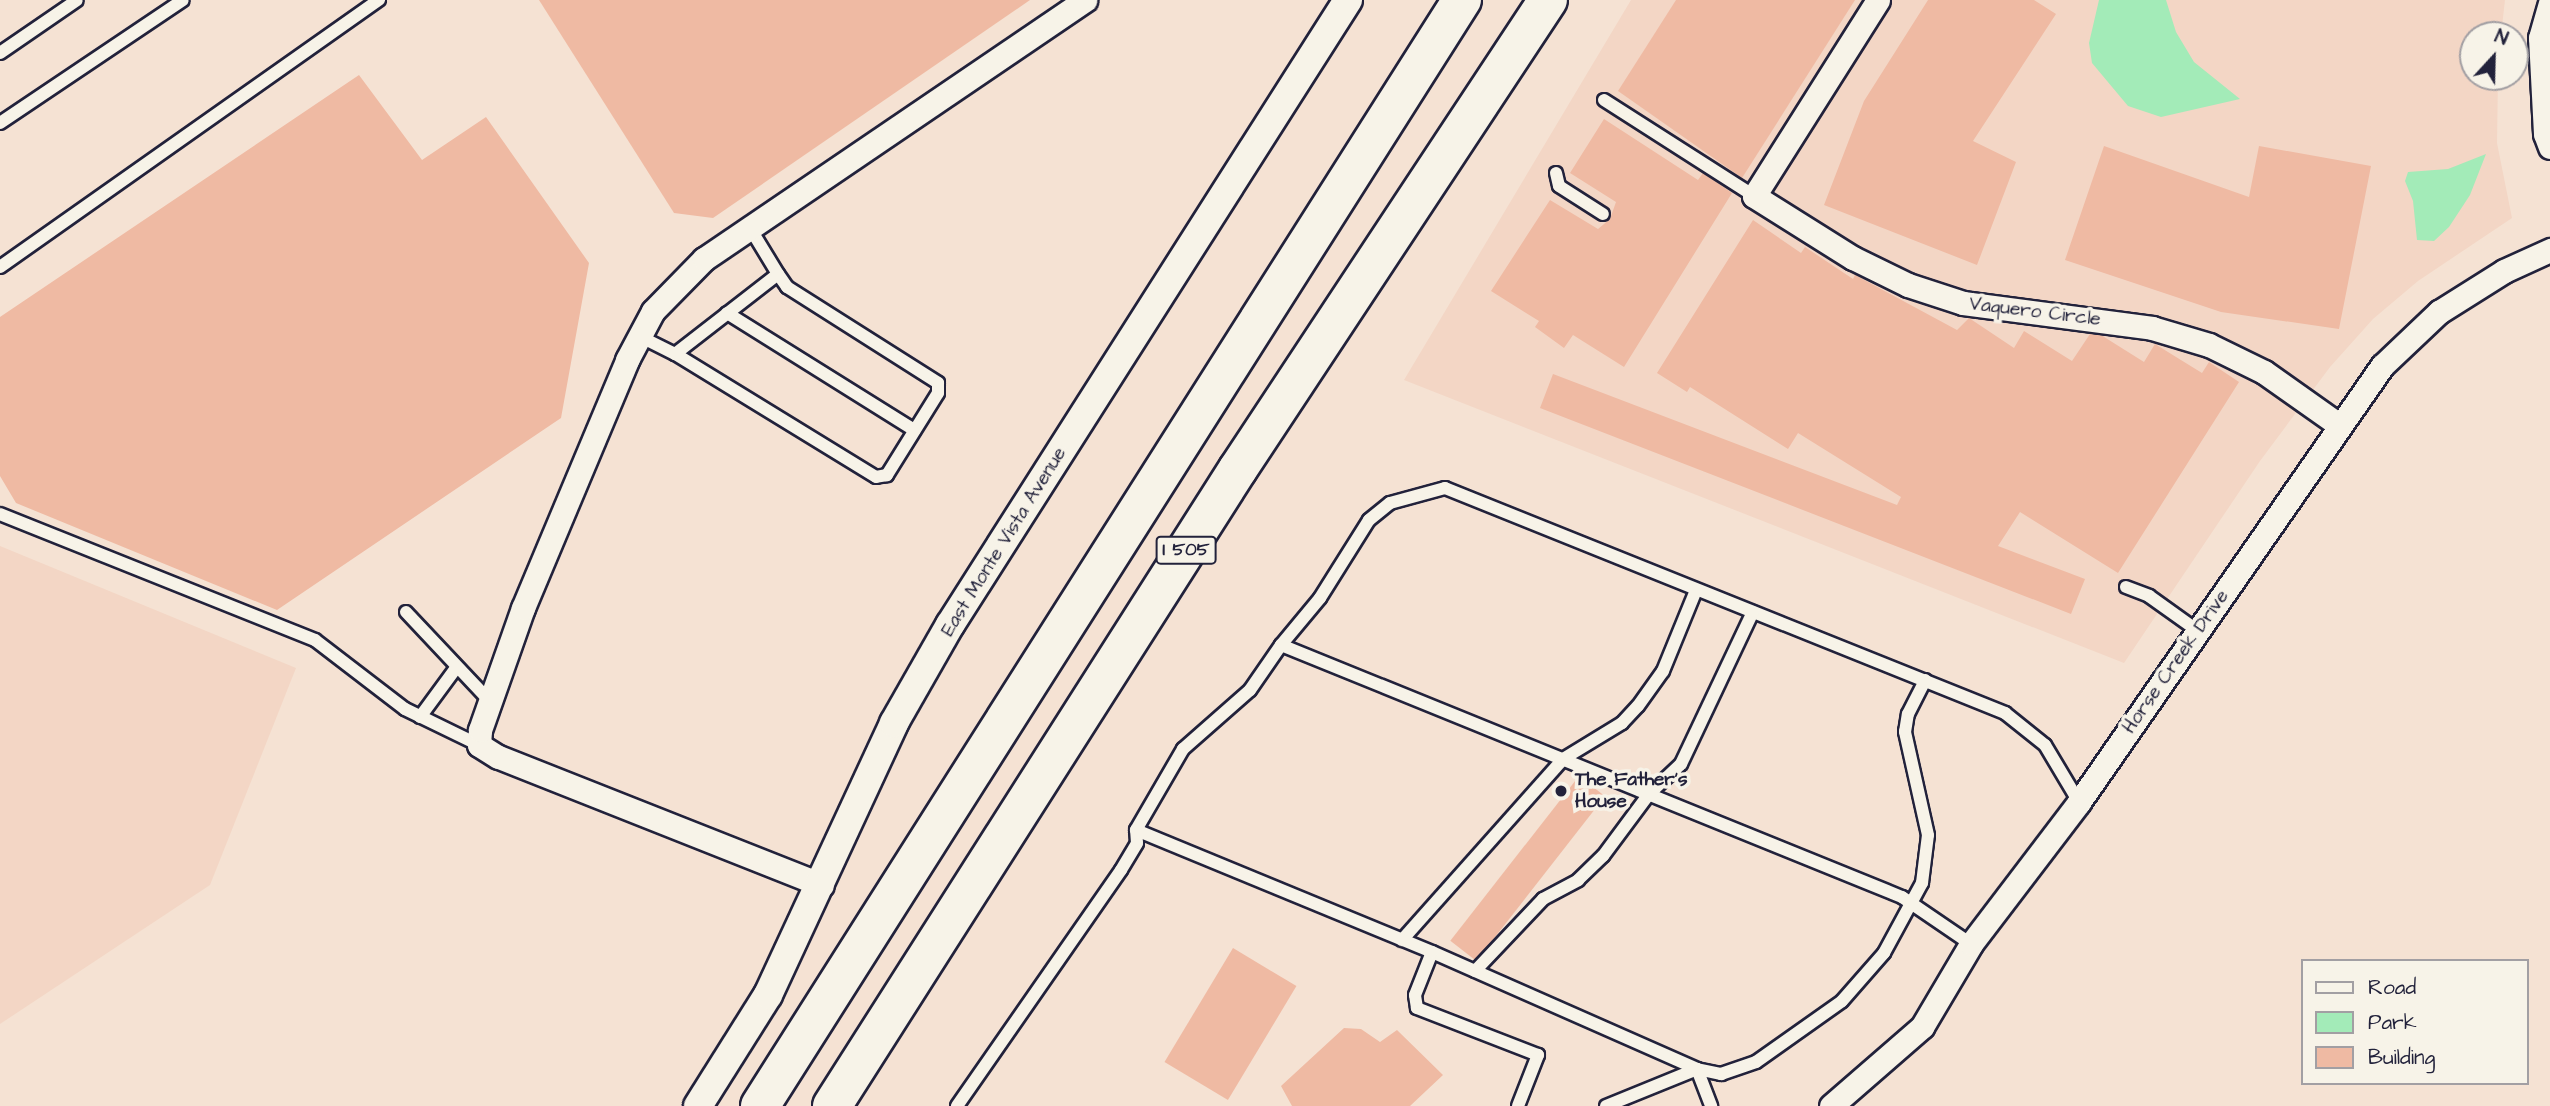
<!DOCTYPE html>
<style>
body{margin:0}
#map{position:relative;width:2550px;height:1106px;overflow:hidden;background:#f5e2d3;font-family:"Architects Daughter",sans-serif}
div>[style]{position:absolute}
.built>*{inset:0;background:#f3d6c5}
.green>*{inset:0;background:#a3ebb8}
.building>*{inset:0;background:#efbaa3;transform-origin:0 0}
.roads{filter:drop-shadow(2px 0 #22223b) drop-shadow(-2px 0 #22223b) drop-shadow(0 2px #22223b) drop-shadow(0 -2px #22223b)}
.service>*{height:12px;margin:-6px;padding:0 6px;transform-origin:6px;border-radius:6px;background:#f7f3e8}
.minor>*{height:23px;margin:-11.5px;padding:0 11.5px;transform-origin:11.5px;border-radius:11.5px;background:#f7f3e8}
.tertiary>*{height:28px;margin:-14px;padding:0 14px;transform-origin:14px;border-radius:14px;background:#f7f3e8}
.motorway>*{height:38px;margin:-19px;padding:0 19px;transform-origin:19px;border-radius:19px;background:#f7f3e8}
.dots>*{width:19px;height:19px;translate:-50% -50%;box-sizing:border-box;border:4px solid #f7f3e8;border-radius:50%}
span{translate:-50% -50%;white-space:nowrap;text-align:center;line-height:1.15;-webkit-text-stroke:7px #f7f3e8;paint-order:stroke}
.shield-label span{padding:2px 5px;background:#f7f3e8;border:2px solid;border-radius:5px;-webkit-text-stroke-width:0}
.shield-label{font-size:18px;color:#22223b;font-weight:700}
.street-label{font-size:19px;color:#22223b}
.poi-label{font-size:19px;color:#22223b;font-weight:700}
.left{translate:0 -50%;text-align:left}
.legend{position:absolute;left:2301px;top:959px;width:228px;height:126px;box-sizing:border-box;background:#f7f3e8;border:2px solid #a29fa3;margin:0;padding:9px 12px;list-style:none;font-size:21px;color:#22223b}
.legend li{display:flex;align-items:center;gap:14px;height:35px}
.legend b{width:35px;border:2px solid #a29fa3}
.north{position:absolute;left:2459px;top:21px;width:70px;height:70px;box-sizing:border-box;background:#f7f3e8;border:2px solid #a29fa3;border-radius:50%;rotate:22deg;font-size:19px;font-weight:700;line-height:28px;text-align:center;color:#22223b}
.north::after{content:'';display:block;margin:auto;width:24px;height:32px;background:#22223b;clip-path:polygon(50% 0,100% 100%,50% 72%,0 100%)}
</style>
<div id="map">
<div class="built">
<div style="clip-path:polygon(1631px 0,2505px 0,2501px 35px,2473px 35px,2473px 77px,2498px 77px,2497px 143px,2512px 218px,2418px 281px,2373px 319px,2330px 367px,2260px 461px,2124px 663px,1404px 380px)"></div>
<div style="clip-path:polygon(0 546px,296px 668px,210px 885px,0 1024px)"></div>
</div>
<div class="green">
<div style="clip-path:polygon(2099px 0,2166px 0,2176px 32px,2194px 62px,2240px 99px,2161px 117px,2128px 106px,2092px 63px,2089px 43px)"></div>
<div style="clip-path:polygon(2486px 154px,2470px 195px,2449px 227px,2434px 241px,2417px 240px,2413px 201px,2405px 181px,2408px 172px,2448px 169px)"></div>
</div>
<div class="building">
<div style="clip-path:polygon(539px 0,1030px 0,713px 218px,674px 213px)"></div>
<div style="clip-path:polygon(1676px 0,1855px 0,1742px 178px,1618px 91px)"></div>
<div style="clip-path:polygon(1928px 0,2034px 0,2056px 14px,1973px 141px,2016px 162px,1977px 265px,1824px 205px,1864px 101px)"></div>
<div style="clip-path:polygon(359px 75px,422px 160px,486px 117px,589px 263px,561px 418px,277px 610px,16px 503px,0 476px,0 317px)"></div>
<div style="clip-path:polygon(1604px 119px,1698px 180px,1703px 173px,1732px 193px,1624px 367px,1573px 335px,1564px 348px,1535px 327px,1539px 321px,1491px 291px,1550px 200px,1598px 229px,1610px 219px,1616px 202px,1570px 173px)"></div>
<div style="clip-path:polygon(2104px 146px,2249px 197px,2259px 146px,2371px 166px,2339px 329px,2221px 312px,2065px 260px)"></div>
<div style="clip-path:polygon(1753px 220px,1801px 253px,1805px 247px,1853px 279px,1855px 275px,1957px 330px,1969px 318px,2014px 348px,2024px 331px,2072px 361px,2090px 334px,2101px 335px,2144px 362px,2155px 344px,2202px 373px,2209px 362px,2239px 382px,2118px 573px,2020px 512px,1998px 546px,2085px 579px,2071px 614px,1540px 408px,1553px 374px,1897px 505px,1901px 497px,1798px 433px,1788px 449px,1690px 387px,1687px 392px,1657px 373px)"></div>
<div style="left:1579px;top:776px;width:33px;height:209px;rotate:38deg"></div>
<div style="left:1233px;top:948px;width:74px;height:133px;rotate:31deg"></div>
<div style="clip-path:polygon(1344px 1028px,1361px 1029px,1380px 1042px,1397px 1030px,1443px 1075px,1410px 1106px,1292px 1106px,1281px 1086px)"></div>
</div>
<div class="roads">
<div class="service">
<div style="left:0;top:53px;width:93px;rotate:-34.5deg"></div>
<div style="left:1604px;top:100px;width:178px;rotate:32.6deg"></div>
<div style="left:0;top:123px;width:220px;rotate:-33.9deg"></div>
<div style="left:1556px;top:173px;width:13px;rotate:77deg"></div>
<div style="left:1559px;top:186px;width:52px;rotate:32.5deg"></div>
<div style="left:750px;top:228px;width:54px;rotate:58.7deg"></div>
<div style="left:778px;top:274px;width:16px;rotate:55deg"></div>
<div style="left:787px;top:287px;width:179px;rotate:32.4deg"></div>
<div style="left:938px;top:383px;width:10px;rotate:90deg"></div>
<div style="left:938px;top:393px;width:97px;rotate:121.9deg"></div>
<div style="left:887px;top:475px;width:11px;rotate:170deg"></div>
<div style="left:876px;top:477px;width:236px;rotate:-148.5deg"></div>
<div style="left:675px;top:354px;width:130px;rotate:-37.8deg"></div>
<div style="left:0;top:267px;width:464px;rotate:-35.2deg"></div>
<div style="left:727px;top:313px;width:221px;rotate:32deg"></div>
<div style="left:639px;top:336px;width:40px;rotate:26.6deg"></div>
<div style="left:0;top:514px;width:339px;rotate:21.8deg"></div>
<div style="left:315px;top:640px;width:113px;rotate:37.5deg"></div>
<div style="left:405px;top:709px;width:82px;rotate:25.9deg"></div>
<div style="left:2126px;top:587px;width:25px;rotate:21deg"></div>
<div style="left:2149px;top:596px;width:60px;rotate:35.5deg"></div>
<div style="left:406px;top:612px;width:122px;rotate:46.7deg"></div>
<div style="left:1281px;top:645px;width:61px;rotate:-50.3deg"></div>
<div style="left:1320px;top:598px;width:92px;rotate:-57.9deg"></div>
<div style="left:1369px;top:520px;width:27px;rotate:-39deg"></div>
<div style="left:1390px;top:503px;width:57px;rotate:-15.3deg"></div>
<div style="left:1445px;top:488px;width:604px;rotate:21.89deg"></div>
<div style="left:2005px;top:713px;width:51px;rotate:38.7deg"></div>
<div style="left:2045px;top:745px;width:66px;rotate:59.2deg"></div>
<div style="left:420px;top:717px;width:61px;rotate:-53.7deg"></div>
<div style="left:1402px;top:940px;width:242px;rotate:-48.3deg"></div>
<div style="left:1563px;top:759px;width:69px;rotate:-31.4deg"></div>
<div style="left:1622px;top:723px;width:23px;rotate:-47deg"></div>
<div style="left:1638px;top:706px;width:43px;rotate:-54.5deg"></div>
<div style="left:1663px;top:671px;width:87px;rotate:-67.8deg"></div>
<div style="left:1432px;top:952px;width:290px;rotate:23.8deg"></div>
<div style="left:1697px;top:1069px;width:25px;rotate:12deg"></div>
<div style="left:1721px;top:1074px;width:37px;rotate:-19deg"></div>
<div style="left:1756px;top:1062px;width:105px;rotate:-35.3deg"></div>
<div style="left:1842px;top:1001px;width:64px;rotate:-48.8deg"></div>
<div style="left:1884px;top:953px;width:80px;rotate:-61.5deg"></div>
<div style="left:1922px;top:883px;width:48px;rotate:-82.9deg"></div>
<div style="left:1928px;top:835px;width:106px;rotate:-102.6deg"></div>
<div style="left:1905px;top:732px;width:18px;rotate:-81deg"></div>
<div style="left:1908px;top:714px;width:38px;rotate:-63deg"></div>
<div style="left:1475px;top:971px;width:99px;rotate:-46.6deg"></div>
<div style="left:1543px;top:899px;width:40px;rotate:-28deg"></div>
<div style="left:1578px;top:880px;width:35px;rotate:-44deg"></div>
<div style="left:1603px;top:856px;width:77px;rotate:-53.4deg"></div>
<div style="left:1649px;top:794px;width:44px;rotate:-43.2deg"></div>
<div style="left:1681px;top:764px;width:168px;rotate:-64.7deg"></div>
<div style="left:957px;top:1106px;width:287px;rotate:-55.2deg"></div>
<div style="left:1121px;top:870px;width:31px;rotate:-59deg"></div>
<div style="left:1137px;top:843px;width:13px;rotate:-94deg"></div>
<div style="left:1518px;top:1106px;width:55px;rotate:-68.6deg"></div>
<div style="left:1538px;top:1055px;width:130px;rotate:-158.8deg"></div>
<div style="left:1417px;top:1008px;width:13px;rotate:-99deg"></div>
<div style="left:1415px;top:995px;width:46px;rotate:-68.4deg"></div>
<div style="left:1432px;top:952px;width:320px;rotate:-157.6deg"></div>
<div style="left:1136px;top:830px;width:94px;rotate:-59.9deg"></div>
<div style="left:1183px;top:749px;width:89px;rotate:-41.4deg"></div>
<div style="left:1250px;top:690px;width:55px;rotate:-55.4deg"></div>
<div style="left:1281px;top:645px;width:670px;rotate:22.09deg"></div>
<div style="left:1902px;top:897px;width:83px;rotate:34.3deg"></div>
<div style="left:1606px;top:1106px;width:98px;rotate:-22.1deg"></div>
<div style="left:1697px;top:1069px;width:40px;rotate:69deg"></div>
</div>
<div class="minor">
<div style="left:1878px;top:0;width:232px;rotate:122.3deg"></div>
<div style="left:1754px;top:196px;width:117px;rotate:32.1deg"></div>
<div style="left:1853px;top:258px;width:61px;rotate:26.1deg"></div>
<div style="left:1908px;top:285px;width:58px;rotate:18.1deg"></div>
<div style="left:1963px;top:303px;width:191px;rotate:7.5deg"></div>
<div style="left:2152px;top:328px;width:59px;rotate:16.6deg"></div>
<div style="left:2209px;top:345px;width:61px;rotate:26.1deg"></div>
<div style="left:2264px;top:372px;width:92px;rotate:35.2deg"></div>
<div style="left:2550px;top:3px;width:36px;rotate:106deg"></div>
<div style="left:2540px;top:38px;width:96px;rotate:87deg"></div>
<div style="left:2545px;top:134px;width:14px;rotate:69deg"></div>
<div style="left:822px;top:885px;width:348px;rotate:-158.4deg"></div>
<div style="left:498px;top:757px;width:22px;rotate:-148deg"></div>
<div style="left:479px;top:745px;width:15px;rotate:-86deg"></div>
<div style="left:480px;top:730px;width:129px;rotate:-70.6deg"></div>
<div style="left:523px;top:608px;width:269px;rotate:-67.2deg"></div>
<div style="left:627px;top:360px;width:55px;rotate:-62deg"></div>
<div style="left:653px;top:311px;width:73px;rotate:-45.6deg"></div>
<div style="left:704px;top:259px;width:461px;rotate:-34.2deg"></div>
<div style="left:1831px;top:1106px;width:121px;rotate:-41deg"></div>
<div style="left:1922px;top:1027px;width:96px;rotate:-59.4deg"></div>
<div style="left:1971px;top:944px;width:178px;rotate:-52.7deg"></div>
<div style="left:2079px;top:802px;width:531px;rotate:-55.2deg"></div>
<div style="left:2382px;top:366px;width:79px;rotate:-43.5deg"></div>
<div style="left:2439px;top:312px;width:77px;rotate:-32.2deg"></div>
<div style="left:2504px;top:271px;width:51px;rotate:-24.5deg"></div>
</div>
<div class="tertiary">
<div style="left:698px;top:1106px;width:131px;rotate:-57.8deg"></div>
<div style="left:768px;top:995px;width:300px;rotate:-65.1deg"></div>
<div style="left:894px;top:723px;width:113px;rotate:-60.3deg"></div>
<div style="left:950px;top:625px;width:741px;rotate:-57.51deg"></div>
</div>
<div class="motorway">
<div style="left:760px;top:1106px;width:1310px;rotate:-57.6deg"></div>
<div style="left:832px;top:1106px;width:755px;rotate:-57.49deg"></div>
<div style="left:1238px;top:469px;width:562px;rotate:-56.54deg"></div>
</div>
</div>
<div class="dots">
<div style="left:1561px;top:791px;background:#22223b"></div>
</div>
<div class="shield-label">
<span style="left:1186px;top:550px">I 505</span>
</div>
<div class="street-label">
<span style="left:2035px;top:312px;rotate:7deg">Vaquero Circle</span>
<span style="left:1004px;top:542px;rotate:-58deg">East Monte Vista Avenue</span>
<span style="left:2176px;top:662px;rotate:-55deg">Horse Creek Drive</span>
</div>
<div class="poi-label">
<span class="left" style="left:1575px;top:791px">The Father's<br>House</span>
</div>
<ul class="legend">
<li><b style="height:9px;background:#f7f3e8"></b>Road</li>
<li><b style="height:19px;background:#a3ebb8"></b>Park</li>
<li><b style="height:19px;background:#efbaa3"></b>Building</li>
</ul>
<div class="north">N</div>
</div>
